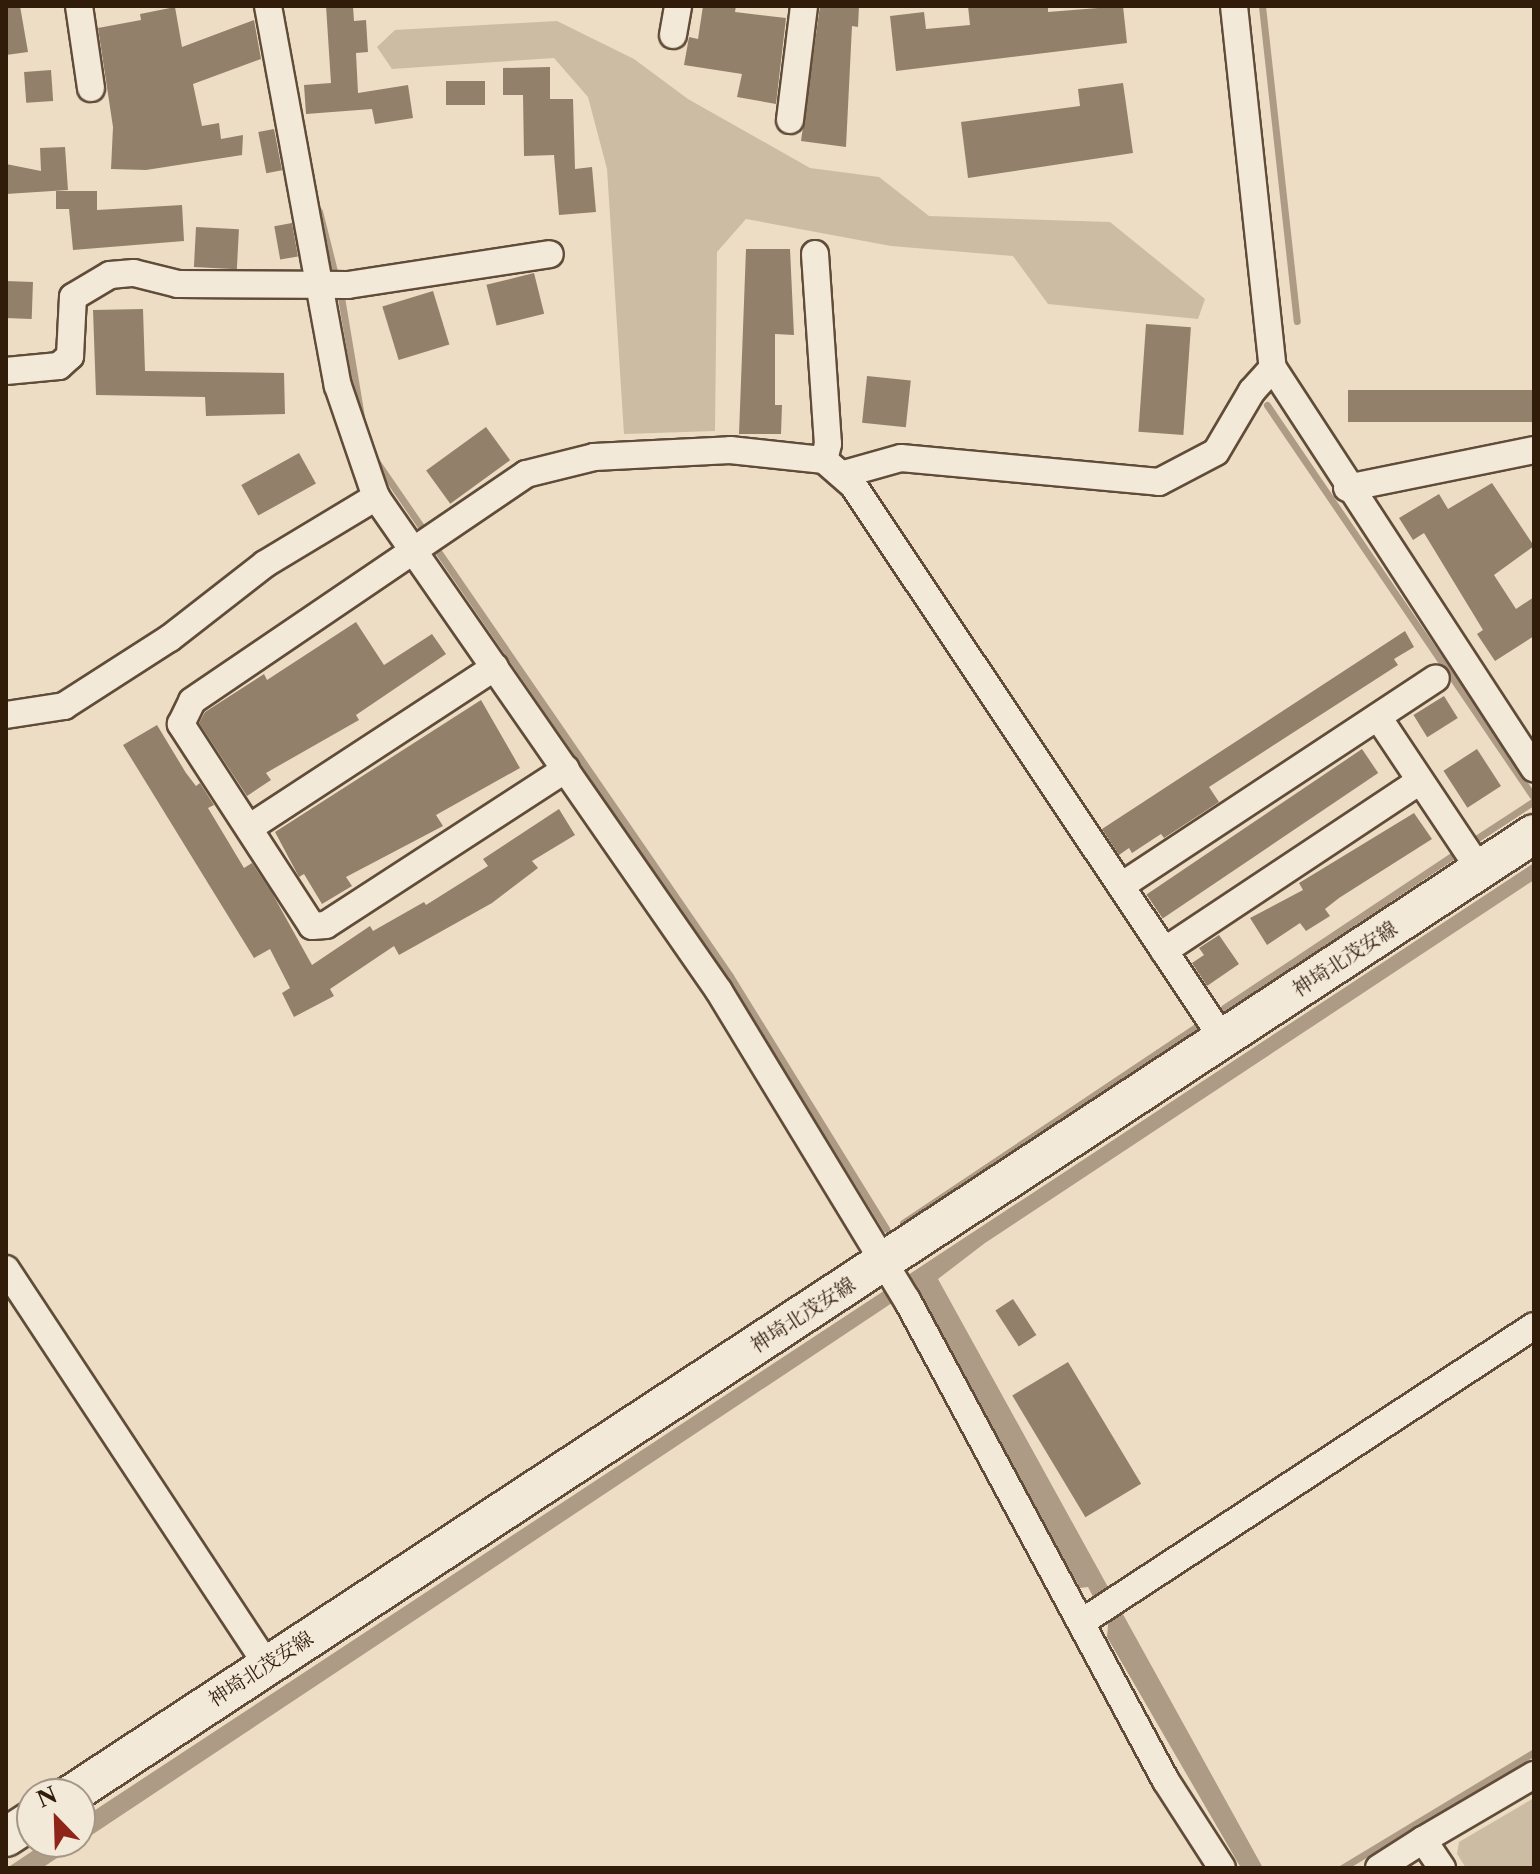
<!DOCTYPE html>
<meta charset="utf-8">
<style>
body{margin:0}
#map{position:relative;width:1540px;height:1874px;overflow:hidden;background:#edddc4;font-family:"Libre Caslon Text","Noto Serif JP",serif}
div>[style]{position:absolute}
.green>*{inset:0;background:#cdbca4}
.water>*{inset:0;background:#ad9b85}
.stream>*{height:7px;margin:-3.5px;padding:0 3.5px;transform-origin:3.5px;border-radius:3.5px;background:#ad9b85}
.building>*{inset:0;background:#93806b;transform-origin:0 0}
.roads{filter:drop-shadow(2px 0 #604c38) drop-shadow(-2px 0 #604c38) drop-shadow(0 2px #604c38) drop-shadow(0 -2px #604c38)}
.minor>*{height:26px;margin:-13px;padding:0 13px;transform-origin:13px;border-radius:13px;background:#f3e9d9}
.secondary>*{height:38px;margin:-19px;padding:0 19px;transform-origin:19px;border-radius:19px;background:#f3e9d9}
span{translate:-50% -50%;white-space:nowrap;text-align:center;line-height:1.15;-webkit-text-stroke:8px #f3e9d9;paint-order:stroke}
.street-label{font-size:20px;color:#311c0a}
.frame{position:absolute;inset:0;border:8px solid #311c0a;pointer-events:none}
.north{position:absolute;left:16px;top:1778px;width:80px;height:80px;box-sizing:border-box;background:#f3e9d9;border:2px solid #a59786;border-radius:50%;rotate:337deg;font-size:22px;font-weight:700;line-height:32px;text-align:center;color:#311c0a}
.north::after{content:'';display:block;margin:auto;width:28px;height:36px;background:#8f2418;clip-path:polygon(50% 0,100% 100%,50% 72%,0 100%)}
</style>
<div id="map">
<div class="green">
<div style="clip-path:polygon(557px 21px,634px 59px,688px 99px,810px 168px,879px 177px,929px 216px,1110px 222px,1205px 299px,1198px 319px,1048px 304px,1013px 256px,891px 246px,746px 219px,717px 252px,715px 431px,624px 434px,607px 169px,588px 97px,554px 58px,392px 69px,377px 47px,395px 30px)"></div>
<div style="clip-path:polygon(1534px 1798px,1534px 1868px,1466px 1868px,1457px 1854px,1459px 1842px)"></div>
</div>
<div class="water">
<div style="clip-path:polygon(1534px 863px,1534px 880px,985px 1243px,938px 1279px,1263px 1868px,1241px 1868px,1107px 1637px,1108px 1625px,1088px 1587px,1080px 1588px,916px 1291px,910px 1291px,42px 1868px,7px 1868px,46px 1842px,80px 1842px,80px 1820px)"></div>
</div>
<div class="stream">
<div style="left:1262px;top:6px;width:317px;rotate:83.7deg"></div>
<div style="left:319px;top:211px;width:70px;rotate:76deg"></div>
<div style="left:340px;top:291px;width:127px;rotate:80.5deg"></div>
<div style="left:1267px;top:405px;width:475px;rotate:55.8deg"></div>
<div style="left:376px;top:461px;width:625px;rotate:55.5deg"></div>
<div style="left:730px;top:976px;width:297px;rotate:58.3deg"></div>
<div style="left:1476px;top:839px;width:69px;rotate:-33.2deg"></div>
<div style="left:1224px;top:1008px;width:274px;rotate:-33.7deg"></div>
<div style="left:903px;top:1223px;width:350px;rotate:-33.8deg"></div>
<div style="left:1342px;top:1868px;width:224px;rotate:-31.1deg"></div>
</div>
<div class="building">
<div style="clip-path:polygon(6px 6px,20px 6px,28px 52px,6px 55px)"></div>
<div style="clip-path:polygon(326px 6px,353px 6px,354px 21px,366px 20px,368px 52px,356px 53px,358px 93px,408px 85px,413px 118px,375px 124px,372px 109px,306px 114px,304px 85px,331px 83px)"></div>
<div style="clip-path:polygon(703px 6px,736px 6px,735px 12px,786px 18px,776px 104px,737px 97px,742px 74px,684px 65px,689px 37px,698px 39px)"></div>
<div style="clip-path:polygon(820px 6px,859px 6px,858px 27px,852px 26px,846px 147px,801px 141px)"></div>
<div style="clip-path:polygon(968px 6px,1048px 6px,1048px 12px,1123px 6px,1127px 43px,896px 71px,890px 16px,924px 12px,926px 29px,970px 25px)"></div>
<div style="clip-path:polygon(175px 7px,182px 47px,254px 20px,261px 59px,193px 84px,202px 126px,219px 123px,221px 139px,243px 135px,242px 155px,146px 170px,111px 169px,113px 127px,98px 28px,141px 20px,140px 14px)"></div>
<div style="clip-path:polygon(550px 67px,550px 99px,573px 99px,575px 169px,592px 167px,596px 212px,559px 215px,554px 155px,524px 156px,523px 95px,503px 95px,503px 68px)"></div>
<div style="left:51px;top:70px;width:31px;height:27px;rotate:86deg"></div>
<div style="left:485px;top:81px;width:24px;height:39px;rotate:90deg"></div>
<div style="clip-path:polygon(1123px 83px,1133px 153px,968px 178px,961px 122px,1080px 106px,1078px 89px)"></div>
<div style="left:274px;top:129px;width:42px;height:16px;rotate:79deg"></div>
<div style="clip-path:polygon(65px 147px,68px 190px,6px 194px,6px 164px,41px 171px,40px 148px)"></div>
<div style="clip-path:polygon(56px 191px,97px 191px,97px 210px,182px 205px,184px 241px,73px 250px,69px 209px,56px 209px)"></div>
<div style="left:292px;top:223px;width:34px;height:18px;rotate:80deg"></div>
<div style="left:196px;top:227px;width:43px;height:40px;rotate:3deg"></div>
<div style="clip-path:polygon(746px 249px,790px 249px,794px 335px,775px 334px,775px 405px,782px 405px,781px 434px,739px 434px)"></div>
<div style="left:534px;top:273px;width:42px;height:49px;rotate:76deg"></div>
<div style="left:6px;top:281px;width:27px;height:37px;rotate:2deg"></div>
<div style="left:433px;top:291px;width:56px;height:53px;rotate:73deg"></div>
<div style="clip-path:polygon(143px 309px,145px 371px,284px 373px,285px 414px,206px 416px,205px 397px,96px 395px,93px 310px)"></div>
<div style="left:1146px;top:324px;width:45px;height:108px;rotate:4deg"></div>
<div style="left:867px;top:376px;width:44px;height:47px;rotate:6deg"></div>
<div style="left:1534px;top:390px;width:32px;height:186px;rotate:90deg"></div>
<div style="left:486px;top:427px;width:41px;height:74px;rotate:54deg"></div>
<div style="left:299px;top:453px;width:35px;height:66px;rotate:61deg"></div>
<div style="clip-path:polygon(1492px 483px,1534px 546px,1494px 575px,1516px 609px,1534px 597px,1534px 636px,1495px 661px,1477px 634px,1483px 630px,1424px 533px,1413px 540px,1399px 518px,1439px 494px,1448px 509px)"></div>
<div style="clip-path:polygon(356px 622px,384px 665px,432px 634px,446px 654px,356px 715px,359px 720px,266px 773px,271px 780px,247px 796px,199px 723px,205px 712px,264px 674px,267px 680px)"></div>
<div style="clip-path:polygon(1405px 631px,1414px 647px,1394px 659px,1398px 665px,1209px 787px,1219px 802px,1164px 838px,1161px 834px,1132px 853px,1129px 848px,1119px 855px,1102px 829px)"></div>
<div style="left:1444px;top:696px;width:26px;height:36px;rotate:58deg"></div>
<div style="clip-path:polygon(481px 700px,520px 768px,436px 815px,443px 826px,346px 877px,352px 886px,322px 904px,304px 874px,299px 877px,275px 832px)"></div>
<div style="clip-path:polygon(157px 725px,186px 773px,196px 786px,200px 783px,214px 805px,208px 808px,244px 868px,252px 863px,272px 893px,312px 965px,370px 926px,373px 931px,424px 902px,426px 905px,488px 866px,483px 859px,559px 809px,575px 835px,532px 861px,538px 868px,492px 903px,399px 955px,394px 946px,330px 989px,334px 996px,294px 1017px,282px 993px,290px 988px,270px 949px,254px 958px,123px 745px)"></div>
<div style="left:1362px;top:749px;width:29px;height:260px;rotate:56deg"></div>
<div style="left:1477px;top:749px;width:44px;height:40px;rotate:57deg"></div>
<div style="clip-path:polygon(1414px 813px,1432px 839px,1339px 898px,1325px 909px,1330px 916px,1306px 931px,1300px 923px,1267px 945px,1250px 918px,1303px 890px,1299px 883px)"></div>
<div style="clip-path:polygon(1219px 935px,1239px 964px,1207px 986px,1192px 963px,1204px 955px,1199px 948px)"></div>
<div style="left:1013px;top:1299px;width:43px;height:21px;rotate:57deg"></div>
<div style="left:1068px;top:1362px;width:142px;height:65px;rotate:59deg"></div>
</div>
<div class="roads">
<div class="minor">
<div style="left:79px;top:6px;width:83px;rotate:81.7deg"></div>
<div style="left:268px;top:6px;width:386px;rotate:79.6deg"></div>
<div style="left:338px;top:386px;width:117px;rotate:71.1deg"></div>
<div style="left:376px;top:497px;width:601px;rotate:55.23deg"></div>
<div style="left:719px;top:991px;width:362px;rotate:58.7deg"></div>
<div style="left:907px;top:1300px;width:546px;rotate:61.7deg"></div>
<div style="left:1166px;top:1781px;width:103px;rotate:57.2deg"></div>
<div style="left:1234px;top:6px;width:364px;rotate:83.9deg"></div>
<div style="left:1273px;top:368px;width:478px;rotate:56.9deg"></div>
<div style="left:673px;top:35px;width:29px;rotate:-80deg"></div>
<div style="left:790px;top:120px;width:115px;rotate:-83deg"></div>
<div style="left:815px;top:254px;width:190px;rotate:86.1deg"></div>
<div style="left:828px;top:444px;width:16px;rotate:104deg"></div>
<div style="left:6px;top:371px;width:53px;rotate:-5.4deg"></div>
<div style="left:59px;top:366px;width:15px;rotate:-42deg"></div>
<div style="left:70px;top:356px;width:59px;rotate:-87.1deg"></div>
<div style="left:73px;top:297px;width:43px;rotate:-30.7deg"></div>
<div style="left:110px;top:275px;width:24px;rotate:-5deg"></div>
<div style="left:134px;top:273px;width:45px;rotate:14deg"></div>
<div style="left:178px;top:284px;width:170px;rotate:0.3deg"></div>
<div style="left:348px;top:285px;width:204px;rotate:-8.7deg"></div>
<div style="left:844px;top:474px;width:59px;rotate:-15.7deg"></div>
<div style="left:901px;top:458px;width:259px;rotate:5.3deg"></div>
<div style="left:1159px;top:482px;width:64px;rotate:-27.8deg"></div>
<div style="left:1216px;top:452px;width:71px;rotate:-59.5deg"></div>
<div style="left:1252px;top:391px;width:31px;rotate:-48deg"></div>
<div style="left:1347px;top:488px;width:191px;rotate:-11.5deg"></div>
<div style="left:6px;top:715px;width:59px;rotate:-8.8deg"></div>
<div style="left:64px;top:706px;width:126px;rotate:-32.7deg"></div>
<div style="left:170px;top:638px;width:120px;rotate:-37.9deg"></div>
<div style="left:265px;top:564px;width:130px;rotate:-31.1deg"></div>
<div style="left:1378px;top:717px;width:184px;rotate:56.3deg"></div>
<div style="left:566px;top:769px;width:286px;rotate:147deg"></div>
<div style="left:326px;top:925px;width:14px;rotate:176deg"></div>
<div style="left:312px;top:926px;width:241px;rotate:-123deg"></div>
<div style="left:181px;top:724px;width:25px;rotate:-64deg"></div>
<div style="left:192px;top:701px;width:404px;rotate:-34.2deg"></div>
<div style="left:526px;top:474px;width:70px;rotate:-14deg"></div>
<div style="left:594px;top:457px;width:136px;rotate:-2.9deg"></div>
<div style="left:730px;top:450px;width:95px;rotate:6.1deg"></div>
<div style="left:824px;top:460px;width:38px;rotate:41deg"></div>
<div style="left:853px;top:485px;width:666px;rotate:56.26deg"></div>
<div style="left:249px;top:828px;width:294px;rotate:-33.2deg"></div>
<div style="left:1121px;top:886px;width:377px;rotate:-33.4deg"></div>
<div style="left:1164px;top:951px;width:307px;rotate:-33.6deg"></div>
<div style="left:6px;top:1269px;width:474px;rotate:56.6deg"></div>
<div style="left:1082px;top:1622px;width:540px;rotate:-33.22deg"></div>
<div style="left:1379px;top:1868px;width:52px;rotate:-32.5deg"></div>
<div style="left:1442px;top:1868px;width:34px;rotate:-124deg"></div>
<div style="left:1423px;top:1840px;width:129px;rotate:-30.4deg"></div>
</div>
<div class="secondary">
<div style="left:72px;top:1794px;width:1749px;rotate:-33.29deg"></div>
<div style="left:6px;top:1837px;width:31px;rotate:-33deg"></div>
</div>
</div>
<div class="street-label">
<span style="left:1345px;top:959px;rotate:-33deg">神埼北茂安線</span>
<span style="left:803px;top:1315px;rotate:-33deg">神埼北茂安線</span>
<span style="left:261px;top:1669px;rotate:-33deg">神埼北茂安線</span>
</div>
<div class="frame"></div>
<div class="north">N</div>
</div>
